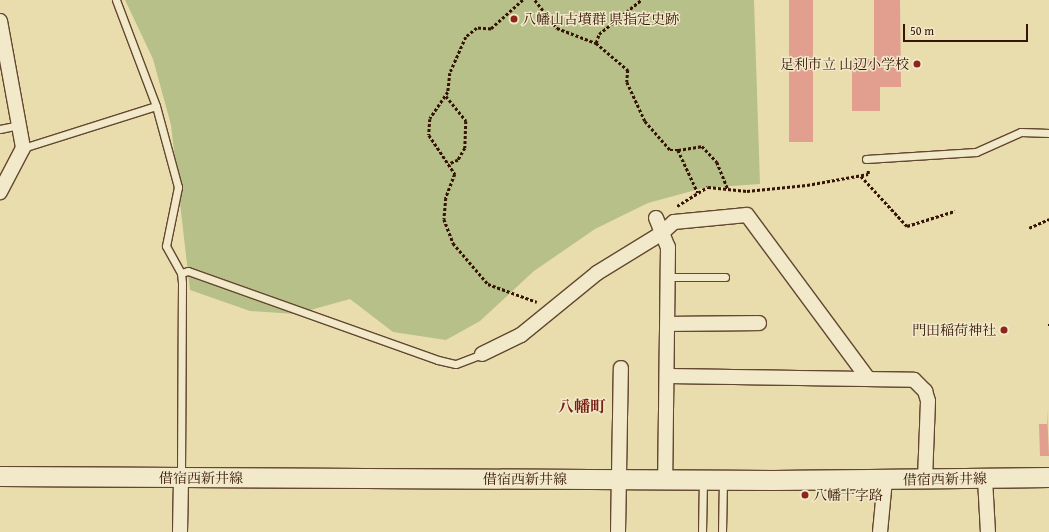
<!DOCTYPE html>
<meta charset="utf-8">
<style>
body{margin:0}
#map{position:relative;width:1049px;height:532px;overflow:hidden;background:#e9ddae;font-family:"Gentium Book Plus","Noto Serif JP",serif}
div>[style]{position:absolute}
.green>*{inset:0;background:#b8c089}
.building>*{inset:0;background:#e29f8f;transform-origin:0 0}
.path>*{height:2.5px;margin-top:-1.25px;transform-origin:0;background:repeating-linear-gradient(90deg,#361505 0 3px,transparent 0 5px)}
.roads{filter:drop-shadow(1px 0 #63472f) drop-shadow(-1px 0 #63472f) drop-shadow(0 1px #63472f) drop-shadow(0 -1px #63472f)}
.service>*{height:7px;margin:-3.5px;padding:0 3.5px;transform-origin:3.5px;border-radius:3.5px;background:#f1e9ca}
.minor>*{height:14px;margin:-7px;padding:0 7px;transform-origin:7px;border-radius:7px;background:#f1e9ca}
.secondary>*{height:19px;margin:-9.5px;padding:0 9.5px;transform-origin:9.5px;border-radius:9.5px;background:#f1e9ca}
.dots>*{width:11px;height:11px;translate:-50% -50%;box-sizing:border-box;border:2px solid #f1e9ca;border-radius:50%}
span{translate:-50% -50%;white-space:nowrap;text-align:center;line-height:1.15;-webkit-text-stroke:3px #f1e9ca;paint-order:stroke}
.poi-label{font-size:14px;color:#361505}
.left{translate:0 -50%;text-align:left}
.right{translate:-100% -50%;text-align:right}
.street-label{font-size:14px;color:#361505}
.quarter-label{font-size:16px;color:#7a1f14;font-weight:700}
.scale{position:absolute;left:903px;top:24px;width:125px;height:18px;box-sizing:border-box;border:2px solid #361505;border-top:0;padding-left:5px;font-size:12px;line-height:14px;white-space:nowrap;color:#361505;-webkit-text-stroke:3px #f1e9ca;paint-order:stroke}
</style>
<div id="map">
<div class="green">
<div style="clip-path:polygon(125px 0,754px 0,760px 184px,703px 188px,648px 203px,595px 229px,534px 271px,480px 321px,446px 340px,393px 332px,350px 299px,296px 314px,250px 311px,190px 290px,171px 125px,153px 59px)"></div>
</div>
<div class="building">
<div style="left:789px;top:0;width:24px;height:142px"></div>
<div style="clip-path:polygon(874px 0,900px 0,901px 87px,880px 87px,880px 111px,852px 111px,852px 59px,874px 59px)"></div>
<div style="clip-path:polygon(1047px 409px,1049px 456px,1040px 456px,1039px 424px,1047px 424px)"></div>
</div>
<div class="path">
<div style="left:523px;top:0;width:43px;rotate:137.8deg"></div>
<div style="left:491px;top:29px;width:14px;rotate:-176deg"></div>
<div style="left:477px;top:28px;width:14px;rotate:141deg"></div>
<div style="left:466px;top:37px;width:39px;rotate:114deg"></div>
<div style="left:450px;top:73px;width:19px;rotate:96deg"></div>
<div style="left:448px;top:92px;width:32px;rotate:124deg"></div>
<div style="left:430px;top:119px;width:16px;rotate:94deg"></div>
<div style="left:429px;top:135px;width:47px;rotate:56.3deg"></div>
<div style="left:455px;top:174px;width:26px;rotate:111deg"></div>
<div style="left:446px;top:198px;width:21px;rotate:95deg"></div>
<div style="left:444px;top:219px;width:26px;rotate:69deg"></div>
<div style="left:453px;top:243px;width:54px;rotate:49.5deg"></div>
<div style="left:488px;top:284px;width:52px;rotate:20.2deg"></div>
<div style="left:535px;top:0;width:36px;rotate:52deg"></div>
<div style="left:557px;top:28px;width:42px;rotate:21deg"></div>
<div style="left:596px;top:43px;width:9px;rotate:-72deg"></div>
<div style="left:599px;top:34px;width:54px;rotate:-39deg"></div>
<div style="left:596px;top:43px;width:42px;rotate:40.2deg"></div>
<div style="left:628px;top:70px;width:12px;rotate:95deg"></div>
<div style="left:627px;top:82px;width:43px;rotate:65.2deg"></div>
<div style="left:645px;top:121px;width:38px;rotate:49deg"></div>
<div style="left:670px;top:150px;width:8px"></div>
<div style="left:678px;top:150px;width:47px;rotate:65.1deg"></div>
<div style="left:446px;top:96px;width:32px;rotate:51deg"></div>
<div style="left:466px;top:121px;width:27px;rotate:92deg"></div>
<div style="left:465px;top:148px;width:14px;rotate:120deg"></div>
<div style="left:458px;top:160px;width:10px;rotate:156deg"></div>
<div style="left:678px;top:150px;width:24px;rotate:-9deg"></div>
<div style="left:702px;top:146px;width:22px;rotate:47deg"></div>
<div style="left:717px;top:162px;width:29px;rotate:68deg"></div>
<div style="left:861px;top:176px;width:68px;rotate:47.4deg"></div>
<div style="left:907px;top:226px;width:50px;rotate:-17.4deg"></div>
<div style="left:677px;top:206px;width:36px;rotate:-32deg"></div>
<div style="left:708px;top:187px;width:39px;rotate:6deg"></div>
<div style="left:747px;top:191px;width:60px;rotate:-5.7deg"></div>
<div style="left:807px;top:185px;width:62px;rotate:-10.2deg"></div>
<div style="left:868px;top:174px;width:5px;rotate:-90deg"></div>
<div style="left:1029px;top:228px;width:22px;rotate:-24deg"></div>
<div style="left:1048px;top:325px;width:1px"></div>
</div>
<div class="roads">
<div class="service">
<div style="left:116px;top:0;width:113px;rotate:69.3deg"></div>
<div style="left:156px;top:106px;width:84px;rotate:74.8deg"></div>
<div style="left:178px;top:187px;width:60px;rotate:101.5deg"></div>
<div style="left:166px;top:246px;width:31px;rotate:61deg"></div>
<div style="left:181px;top:273px;width:10px;rotate:84deg"></div>
<div style="left:182px;top:283px;width:193px;rotate:90.3deg"></div>
<div style="left:0;top:129px;width:19px;rotate:-12deg"></div>
<div style="left:23px;top:148px;width:139px;rotate:-17.5deg"></div>
<div style="left:866px;top:159px;width:110px;rotate:-3.6deg"></div>
<div style="left:976px;top:152px;width:49px;rotate:-24deg"></div>
<div style="left:1021px;top:132px;width:28px;rotate:2deg"></div>
<div style="left:181px;top:273px;width:7px;rotate:-16deg"></div>
<div style="left:188px;top:271px;width:265px;rotate:19.6deg"></div>
<div style="left:438px;top:360px;width:18px;rotate:13deg"></div>
<div style="left:456px;top:364px;width:28px;rotate:-21deg"></div>
<div style="left:668px;top:277px;width:57px"></div>
<div style="left:702px;top:532px;width:52px;rotate:-88.9deg"></div>
<div style="left:722px;top:532px;width:52px;rotate:-88.9deg"></div>
</div>
<div class="minor">
<div style="left:0;top:21px;width:129px;rotate:79.7deg"></div>
<div style="left:23px;top:148px;width:50px;rotate:117.6deg"></div>
<div style="left:656px;top:218px;width:31px;rotate:68deg"></div>
<div style="left:668px;top:247px;width:232px;rotate:90.7deg"></div>
<div style="left:668px;top:324px;width:91px;rotate:-0.6deg"></div>
<div style="left:482px;top:354px;width:43px;rotate:-26deg"></div>
<div style="left:521px;top:335px;width:98px;rotate:-39.2deg"></div>
<div style="left:597px;top:273px;width:76px;rotate:-31.6deg"></div>
<div style="left:662px;top:233px;width:16px;rotate:-43deg"></div>
<div style="left:674px;top:222px;width:73px;rotate:-5.5deg"></div>
<div style="left:747px;top:215px;width:202px;rotate:53.5deg"></div>
<div style="left:668px;top:376px;width:246px;rotate:0.9deg"></div>
<div style="left:914px;top:380px;width:16px;rotate:45deg"></div>
<div style="left:925px;top:391px;width:10px;rotate:73deg"></div>
<div style="left:928px;top:401px;width:79px;rotate:92.2deg"></div>
<div style="left:985px;top:479px;width:53px;rotate:86.8deg"></div>
<div style="left:180px;top:532px;width:54px;rotate:-88.9deg"></div>
<div style="left:618px;top:532px;width:164px;rotate:-89deg"></div>
<div style="left:880px;top:532px;width:52px;rotate:-84.5deg"></div>
</div>
<div class="secondary">
<div style="left:0;top:476px;width:773px;rotate:0.3deg"></div>
<div style="left:773px;top:480px;width:276px;rotate:-0.6deg"></div>
</div>
</div>
<div class="dots">
<div style="left:514px;top:19px;background:#8f2418"></div>
<div style="left:917px;top:64px;background:#8f2418"></div>
<div style="left:1004px;top:330px;background:#8f2418"></div>
<div style="left:805px;top:495px;background:#8f2418"></div>
</div>
<div class="poi-label">
<span class="left" style="left:522px;top:19px">八幡山古墳群 県指定史跡</span>
<span class="right" style="left:909px;top:64px">足利市立 山辺小学校</span>
<span class="right" style="left:996px;top:330px">門田稲荷神社</span>
<span class="left" style="left:813px;top:495px">八幡十字路</span>
</div>
<div class="street-label">
<span style="left:201px;top:478px">借宿西新井線</span>
<span style="left:525px;top:479px">借宿西新井線</span>
<span style="left:945px;top:479px;rotate:-1deg">借宿西新井線</span>
</div>
<div class="quarter-label">
<span style="left:582px;top:406px">八幡町</span>
</div>
<div class="scale">50 m</div>
</div>
